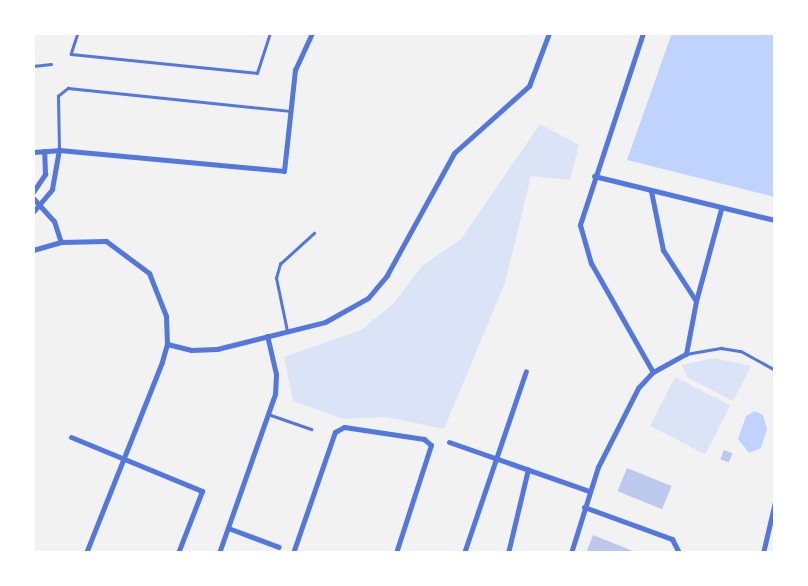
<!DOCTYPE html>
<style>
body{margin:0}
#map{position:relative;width:808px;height:586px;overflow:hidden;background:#f2f2f2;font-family:Overpass,sans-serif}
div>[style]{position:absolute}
.green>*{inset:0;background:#dbe4f7;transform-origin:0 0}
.water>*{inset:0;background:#bfd3fe}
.building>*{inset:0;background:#bdc9ec;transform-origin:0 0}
.service>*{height:2.5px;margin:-1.25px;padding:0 1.25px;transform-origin:1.25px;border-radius:1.25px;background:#5277de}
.minor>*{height:5px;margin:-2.5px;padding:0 2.5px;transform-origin:2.5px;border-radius:2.5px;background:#5277de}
span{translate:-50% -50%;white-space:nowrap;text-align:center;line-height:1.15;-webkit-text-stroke:7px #fff;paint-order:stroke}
.frame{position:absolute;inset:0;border:35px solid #fff;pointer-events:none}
</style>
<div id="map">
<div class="green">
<div style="clip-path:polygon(540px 124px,579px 145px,570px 180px,531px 176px,505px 283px,444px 429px,386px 417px,343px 419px,293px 401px,284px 357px,361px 330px,393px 304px,422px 266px,461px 239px)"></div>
<div style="clip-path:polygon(714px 358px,751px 366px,733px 401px,688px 378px,682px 365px)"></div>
<div style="left:675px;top:377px;width:62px;height:55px;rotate:27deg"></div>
</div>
<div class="water">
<div style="clip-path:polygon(672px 33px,775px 33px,775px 197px,627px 160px)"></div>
<div style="clip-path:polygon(755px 411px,763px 415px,767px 429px,761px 448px,749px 453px,738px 439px,746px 416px)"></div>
</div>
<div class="building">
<div style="left:724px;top:450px;width:9px;height:10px;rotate:21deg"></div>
<div style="left:627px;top:468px;width:48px;height:25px;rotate:22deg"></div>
<div style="clip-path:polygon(593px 535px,638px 553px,586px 553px)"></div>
</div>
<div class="service">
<div style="left:78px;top:33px;width:22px;rotate:108deg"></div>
<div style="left:71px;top:54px;width:187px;rotate:5.8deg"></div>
<div style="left:257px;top:73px;width:42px;rotate:-72deg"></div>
<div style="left:33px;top:66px;width:18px;rotate:-6deg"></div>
<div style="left:59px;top:150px;width:54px;rotate:-91.1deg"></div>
<div style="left:58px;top:96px;width:13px;rotate:-39deg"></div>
<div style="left:68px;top:88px;width:222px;rotate:5.9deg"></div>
<div style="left:287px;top:331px;width:54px;rotate:-101.7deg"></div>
<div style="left:276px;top:278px;width:15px;rotate:-74deg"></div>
<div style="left:280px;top:264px;width:46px;rotate:-42.4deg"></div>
<div style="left:686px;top:354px;width:36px;rotate:-10deg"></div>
<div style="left:721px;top:348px;width:20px;rotate:9deg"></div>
<div style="left:741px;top:351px;width:39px;rotate:29deg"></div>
<div style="left:268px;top:414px;width:46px;rotate:19.2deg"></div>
</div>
<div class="minor">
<div style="left:643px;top:33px;width:202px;rotate:108.2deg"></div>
<div style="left:580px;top:225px;width:40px;rotate:74deg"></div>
<div style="left:591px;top:263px;width:125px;rotate:60.4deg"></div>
<div style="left:33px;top:152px;width:26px;rotate:-4deg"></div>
<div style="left:59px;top:150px;width:226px;rotate:5.3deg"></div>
<div style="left:284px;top:171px;width:102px;rotate:-83.8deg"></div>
<div style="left:295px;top:70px;width:41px;rotate:-65.3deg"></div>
<div style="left:594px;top:176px;width:186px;rotate:13.7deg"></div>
<div style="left:33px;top:192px;width:22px;rotate:-56deg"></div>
<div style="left:45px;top:174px;width:23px;rotate:-92deg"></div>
<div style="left:33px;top:198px;width:31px;rotate:48deg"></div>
<div style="left:54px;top:221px;width:22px;rotate:72deg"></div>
<div style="left:33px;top:212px;width:30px;rotate:-50deg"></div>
<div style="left:52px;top:189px;width:40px;rotate:-80deg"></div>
<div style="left:33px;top:250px;width:29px;rotate:-16deg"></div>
<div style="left:61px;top:242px;width:45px;rotate:-1.3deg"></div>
<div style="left:106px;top:241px;width:54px;rotate:36.7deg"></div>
<div style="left:149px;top:273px;width:46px;rotate:68.4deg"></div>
<div style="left:166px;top:316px;width:28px;rotate:88deg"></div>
<div style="left:167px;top:344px;width:19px;rotate:106deg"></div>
<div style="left:162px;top:362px;width:206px;rotate:111.7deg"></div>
<div style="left:696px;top:301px;width:95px;rotate:-74.8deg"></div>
<div style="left:167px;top:344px;width:25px;rotate:14deg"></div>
<div style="left:191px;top:350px;width:26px;rotate:-2deg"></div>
<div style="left:217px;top:349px;width:111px;rotate:-14deg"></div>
<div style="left:325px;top:322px;width:49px;rotate:-29.2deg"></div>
<div style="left:368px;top:298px;width:30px;rotate:-50deg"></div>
<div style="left:387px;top:275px;width:139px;rotate:-61.2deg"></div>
<div style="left:454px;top:153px;width:101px;rotate:-41.8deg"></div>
<div style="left:529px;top:86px;width:57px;rotate:-69.3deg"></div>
<div style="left:71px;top:437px;width:142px;rotate:22.4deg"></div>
<div style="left:202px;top:491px;width:66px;rotate:111.2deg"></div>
<div style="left:449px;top:442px;width:148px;rotate:19.3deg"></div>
<div style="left:584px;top:507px;width:94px;rotate:20deg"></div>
<div style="left:672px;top:539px;width:16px;rotate:63deg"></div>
<div style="left:228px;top:528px;width:54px;rotate:20.4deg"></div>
<div style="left:219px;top:553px;width:169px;rotate:-70.6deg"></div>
<div style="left:275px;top:394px;width:20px;rotate:-87deg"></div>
<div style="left:276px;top:374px;width:39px;rotate:-103deg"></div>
<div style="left:293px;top:553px;width:128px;rotate:-70.9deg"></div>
<div style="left:335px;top:432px;width:10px;rotate:-29deg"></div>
<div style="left:344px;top:427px;width:81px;rotate:8.5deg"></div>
<div style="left:424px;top:439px;width:9px;rotate:41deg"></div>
<div style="left:431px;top:445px;width:114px;rotate:108deg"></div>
<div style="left:464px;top:553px;width:192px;rotate:-71.2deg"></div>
<div style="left:508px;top:553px;width:86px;rotate:-76.6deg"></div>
<div style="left:571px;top:553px;width:90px;rotate:-72.6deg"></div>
<div style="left:598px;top:467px;width:89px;rotate:-63.1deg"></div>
<div style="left:638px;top:388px;width:22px;rotate:-47deg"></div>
<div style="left:653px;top:372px;width:38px;rotate:-29deg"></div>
<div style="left:686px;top:354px;width:54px;rotate:-79.3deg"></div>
<div style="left:696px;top:301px;width:61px;rotate:-122.9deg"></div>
<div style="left:663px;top:250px;width:60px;rotate:-101.5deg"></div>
<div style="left:763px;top:553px;width:52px;rotate:-76.8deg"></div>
</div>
<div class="frame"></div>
</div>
